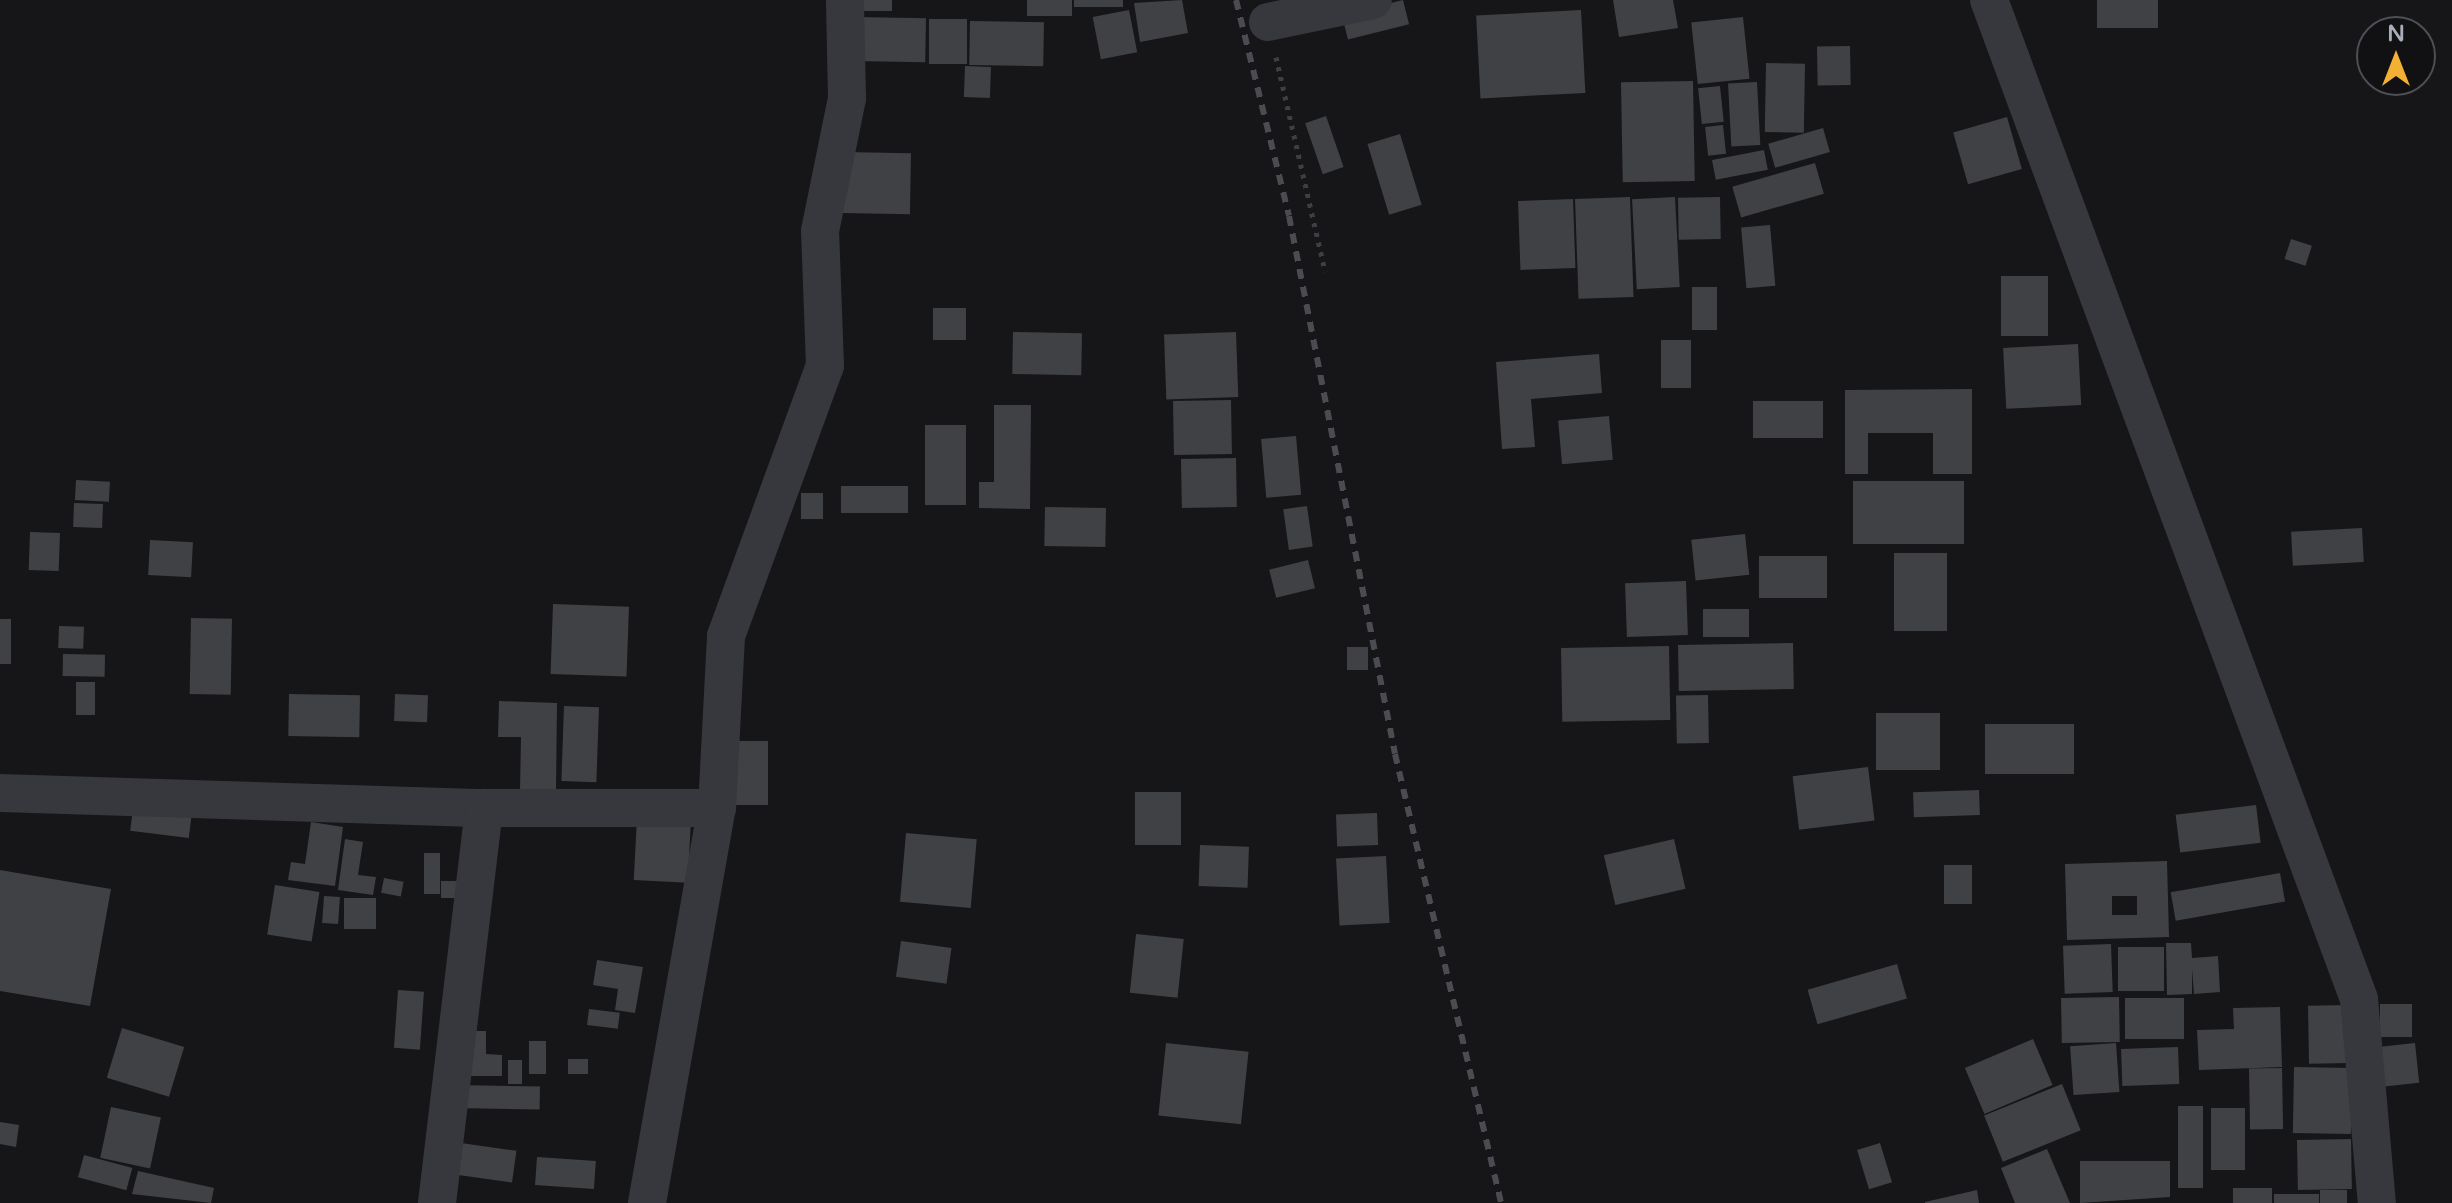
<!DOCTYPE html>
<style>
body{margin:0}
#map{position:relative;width:2452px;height:1203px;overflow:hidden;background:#161618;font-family:"Varela Round",sans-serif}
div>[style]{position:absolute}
.building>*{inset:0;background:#404145;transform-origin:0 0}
.path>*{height:5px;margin-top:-2.5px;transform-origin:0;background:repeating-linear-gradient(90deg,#3d3f44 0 4px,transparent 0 10px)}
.minor>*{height:38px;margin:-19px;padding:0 19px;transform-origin:19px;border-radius:19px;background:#37383d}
.rail>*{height:6px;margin-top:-3px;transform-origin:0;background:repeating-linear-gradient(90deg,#4a4c52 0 10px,transparent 0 18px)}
span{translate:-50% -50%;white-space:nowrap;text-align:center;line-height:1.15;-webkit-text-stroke:6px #111113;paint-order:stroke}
.north{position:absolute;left:2356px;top:16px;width:80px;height:80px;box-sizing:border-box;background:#111113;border:2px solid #4d4f55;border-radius:50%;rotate:0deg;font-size:22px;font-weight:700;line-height:32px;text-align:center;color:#a8adb8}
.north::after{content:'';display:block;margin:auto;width:28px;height:36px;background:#f2b134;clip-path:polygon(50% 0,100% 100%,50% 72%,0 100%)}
</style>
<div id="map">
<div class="building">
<div style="left:858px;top:0;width:34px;height:11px"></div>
<div style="left:1027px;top:0;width:45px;height:16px"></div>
<div style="left:1074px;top:0;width:49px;height:7px"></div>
<div style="clip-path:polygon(1182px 0,1188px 33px,1140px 42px,1134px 3px)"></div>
<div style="left:1403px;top:0;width:25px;height:63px;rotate:76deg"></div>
<div style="clip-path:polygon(1613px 0,1673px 0,1678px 28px,1619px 37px)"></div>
<div style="left:2097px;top:0;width:61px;height:28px"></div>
<div style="left:1129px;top:10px;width:43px;height:37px;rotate:79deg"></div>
<div style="left:1581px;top:10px;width:83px;height:105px;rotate:87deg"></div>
<div style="left:856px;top:17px;width:70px;height:44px;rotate:1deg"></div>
<div style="left:1743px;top:17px;width:62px;height:52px;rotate:84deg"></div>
<div style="left:929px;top:19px;width:38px;height:45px"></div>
<div style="left:970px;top:21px;width:74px;height:44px;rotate:1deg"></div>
<div style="left:1850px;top:46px;width:39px;height:33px;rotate:89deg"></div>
<div style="left:1766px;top:63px;width:39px;height:69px;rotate:1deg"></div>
<div style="left:965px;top:66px;width:26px;height:31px;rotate:2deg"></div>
<div style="left:1693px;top:81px;width:100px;height:72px;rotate:89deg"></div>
<div style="left:1757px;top:82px;width:63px;height:29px;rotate:87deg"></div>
<div style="left:1720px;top:86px;width:36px;height:22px;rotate:84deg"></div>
<div style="left:1326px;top:116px;width:54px;height:22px;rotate:71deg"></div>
<div style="left:2007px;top:117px;width:54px;height:56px;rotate:74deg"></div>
<div style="left:1723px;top:125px;width:29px;height:18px;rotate:84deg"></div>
<div style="left:1823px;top:128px;width:25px;height:57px;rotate:74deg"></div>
<div style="left:1400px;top:134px;width:74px;height:34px;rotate:73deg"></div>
<div style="left:1764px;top:150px;width:20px;height:53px;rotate:79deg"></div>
<div style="left:844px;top:152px;width:67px;height:61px;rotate:1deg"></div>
<div style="left:1815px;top:163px;width:32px;height:86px;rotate:74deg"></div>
<div style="left:1630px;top:197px;width:100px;height:55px;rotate:88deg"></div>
<div style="left:1675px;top:197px;width:90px;height:43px;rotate:87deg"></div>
<div style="left:1720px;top:197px;width:42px;height:42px;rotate:89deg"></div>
<div style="left:1573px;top:199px;width:69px;height:55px;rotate:88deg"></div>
<div style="left:1770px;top:225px;width:61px;height:29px;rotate:85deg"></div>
<div style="left:2291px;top:239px;width:22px;height:21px;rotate:18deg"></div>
<div style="left:2001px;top:276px;width:47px;height:60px"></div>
<div style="left:1692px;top:287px;width:25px;height:43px"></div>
<div style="left:933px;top:308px;width:33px;height:32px"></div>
<div style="left:1013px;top:332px;width:69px;height:42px;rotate:1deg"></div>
<div style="left:1236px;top:332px;width:65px;height:72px;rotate:88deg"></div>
<div style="left:1661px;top:340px;width:30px;height:48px"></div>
<div style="left:2078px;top:344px;width:61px;height:75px;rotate:87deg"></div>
<div style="clip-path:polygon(1599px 354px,1602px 393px,1531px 399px,1535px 447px,1502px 449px,1496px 362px)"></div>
<div style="clip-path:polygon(1972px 389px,1972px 474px,1933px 474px,1933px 433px,1868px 433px,1868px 474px,1845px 474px,1845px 390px)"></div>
<div style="left:1231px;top:400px;width:54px;height:58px;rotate:89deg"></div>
<div style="left:1753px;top:401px;width:70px;height:37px"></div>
<div style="clip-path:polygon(994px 405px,1031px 405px,1030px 509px,979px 508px,979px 482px,994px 482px)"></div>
<div style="left:1609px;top:416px;width:44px;height:51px;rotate:85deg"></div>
<div style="left:925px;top:425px;width:41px;height:80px"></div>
<div style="left:1296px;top:436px;width:59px;height:35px;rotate:85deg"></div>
<div style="left:1236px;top:458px;width:49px;height:55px;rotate:89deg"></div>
<div style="left:76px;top:480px;width:34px;height:20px;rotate:3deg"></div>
<div style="left:1964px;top:481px;width:63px;height:111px;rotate:90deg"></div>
<div style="left:841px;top:486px;width:67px;height:27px"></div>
<div style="left:801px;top:493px;width:22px;height:26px"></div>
<div style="left:74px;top:503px;width:29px;height:24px;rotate:2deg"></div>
<div style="left:1307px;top:506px;width:41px;height:24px;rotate:82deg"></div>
<div style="left:1045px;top:507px;width:61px;height:39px;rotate:1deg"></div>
<div style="left:2362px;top:528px;width:34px;height:71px;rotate:87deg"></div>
<div style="left:30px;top:532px;width:30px;height:38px;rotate:2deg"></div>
<div style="left:1745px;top:534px;width:41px;height:54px;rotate:84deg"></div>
<div style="left:150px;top:540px;width:43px;height:35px;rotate:3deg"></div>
<div style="left:1894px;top:553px;width:53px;height:78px"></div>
<div style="left:1759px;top:556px;width:68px;height:42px"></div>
<div style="left:1308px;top:560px;width:29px;height:40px;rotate:76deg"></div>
<div style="left:1686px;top:581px;width:54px;height:61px;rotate:88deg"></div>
<div style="left:553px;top:604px;width:76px;height:70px;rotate:2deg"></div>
<div style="left:1749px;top:609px;width:28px;height:46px;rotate:90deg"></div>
<div style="left:191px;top:618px;width:41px;height:76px;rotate:1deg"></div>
<div style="left:0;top:619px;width:11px;height:45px"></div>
<div style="left:59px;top:626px;width:25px;height:22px;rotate:2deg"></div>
<div style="left:1793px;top:643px;width:46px;height:115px;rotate:89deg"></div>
<div style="left:1669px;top:646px;width:74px;height:108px;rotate:89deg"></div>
<div style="left:1368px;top:647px;width:23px;height:21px;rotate:90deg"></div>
<div style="left:63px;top:654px;width:42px;height:22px;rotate:1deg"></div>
<div style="left:76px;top:682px;width:19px;height:33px"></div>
<div style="left:289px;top:694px;width:71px;height:42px;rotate:1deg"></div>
<div style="left:395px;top:694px;width:33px;height:27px;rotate:2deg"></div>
<div style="left:1708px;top:695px;width:48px;height:32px;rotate:89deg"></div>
<div style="clip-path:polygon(499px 701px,557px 703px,556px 790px,520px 790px,521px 737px,498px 737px)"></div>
<div style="left:564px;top:706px;width:35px;height:75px;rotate:2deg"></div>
<div style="left:1876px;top:713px;width:64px;height:57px"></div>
<div style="left:1985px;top:724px;width:89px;height:50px"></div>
<div style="left:735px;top:741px;width:33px;height:64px"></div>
<div style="left:1868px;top:767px;width:54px;height:76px;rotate:83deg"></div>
<div style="left:1979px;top:790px;width:25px;height:66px;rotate:88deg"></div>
<div style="left:1135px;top:792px;width:46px;height:53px"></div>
<div style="left:134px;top:800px;width:59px;height:31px;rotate:7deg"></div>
<div style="left:2256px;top:805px;width:38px;height:81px;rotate:83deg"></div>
<div style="left:1377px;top:813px;width:32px;height:41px;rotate:88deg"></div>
<div style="left:637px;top:818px;width:54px;height:62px;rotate:3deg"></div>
<div style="clip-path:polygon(311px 822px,343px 827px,335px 886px,288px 880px,291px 862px,305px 864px)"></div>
<div style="left:906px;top:833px;width:71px;height:69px;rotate:5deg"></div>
<div style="clip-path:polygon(345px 839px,363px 842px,358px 875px,376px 877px,373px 895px,338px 890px)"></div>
<div style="left:1674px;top:839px;width:51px;height:72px;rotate:77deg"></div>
<div style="left:1200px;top:845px;width:49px;height:41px;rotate:2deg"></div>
<div style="left:424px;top:853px;width:16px;height:41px"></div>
<div style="left:1386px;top:856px;width:67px;height:50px;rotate:87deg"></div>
<div style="clip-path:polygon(evenodd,2167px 861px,2169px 937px,2067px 940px,2065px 864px,2167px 861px,2112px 896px,2137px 896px,2137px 915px,2112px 915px,2112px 896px)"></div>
<div style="left:1944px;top:865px;width:28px;height:39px"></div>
<div style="clip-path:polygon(0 870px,111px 889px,90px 1006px,0 991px)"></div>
<div style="left:2280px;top:873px;width:29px;height:111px;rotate:80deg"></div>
<div style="left:384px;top:878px;width:20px;height:15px;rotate:11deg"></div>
<div style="left:441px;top:881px;width:22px;height:17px"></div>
<div style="left:275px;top:885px;width:45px;height:50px;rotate:9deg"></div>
<div style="left:324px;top:896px;width:16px;height:27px;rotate:4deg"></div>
<div style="left:344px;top:898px;width:32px;height:31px"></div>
<div style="left:1136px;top:934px;width:48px;height:59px;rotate:6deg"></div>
<div style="left:901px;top:941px;width:51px;height:36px;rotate:8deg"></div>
<div style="clip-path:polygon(2166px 943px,2191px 943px,2192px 958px,2218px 956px,2220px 992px,2194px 994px,2192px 969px,2192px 994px,2167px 995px)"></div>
<div style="left:2111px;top:944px;width:48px;height:48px;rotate:88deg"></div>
<div style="left:2164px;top:947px;width:44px;height:46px;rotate:90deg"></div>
<div style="clip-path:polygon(597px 960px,643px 967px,635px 1013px,615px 1010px,618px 989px,593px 985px)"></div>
<div style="left:1897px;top:964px;width:36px;height:93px;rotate:74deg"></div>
<div style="left:398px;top:990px;width:26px;height:58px;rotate:4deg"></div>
<div style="left:2119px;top:997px;width:45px;height:58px;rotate:89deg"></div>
<div style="left:2125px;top:998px;width:59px;height:41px"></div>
<div style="left:2380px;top:1004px;width:32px;height:33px"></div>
<div style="left:2350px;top:1005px;width:58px;height:42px;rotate:89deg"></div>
<div style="clip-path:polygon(2280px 1007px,2282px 1067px,2199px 1070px,2197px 1030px,2234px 1029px,2233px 1008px)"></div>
<div style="left:589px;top:1009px;width:31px;height:16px;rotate:7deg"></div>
<div style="left:122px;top:1028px;width:65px;height:52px;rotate:17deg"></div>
<div style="clip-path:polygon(466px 1031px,486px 1031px,486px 1054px,502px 1055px,502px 1076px,466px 1076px)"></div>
<div style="left:2033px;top:1039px;width:50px;height:74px;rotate:67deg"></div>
<div style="left:529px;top:1041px;width:17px;height:33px"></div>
<div style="left:1166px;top:1043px;width:83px;height:73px;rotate:6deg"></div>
<div style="left:2116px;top:1043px;width:49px;height:46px;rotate:86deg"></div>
<div style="left:2415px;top:1043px;width:40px;height:35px;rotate:84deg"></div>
<div style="left:2178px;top:1047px;width:37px;height:57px;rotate:88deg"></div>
<div style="left:568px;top:1059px;width:20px;height:15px"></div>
<div style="left:508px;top:1060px;width:14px;height:24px"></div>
<div style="left:2294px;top:1067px;width:58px;height:66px;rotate:1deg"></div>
<div style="left:2282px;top:1068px;width:61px;height:33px;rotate:89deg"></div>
<div style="left:2062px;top:1084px;width:50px;height:84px;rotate:68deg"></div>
<div style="left:455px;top:1085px;width:85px;height:23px;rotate:1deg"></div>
<div style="left:2178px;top:1106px;width:25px;height:82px"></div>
<div style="left:111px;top:1107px;width:51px;height:52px;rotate:12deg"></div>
<div style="left:2211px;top:1108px;width:34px;height:62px"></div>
<div style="clip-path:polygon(0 1122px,19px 1125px,16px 1147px,0 1144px)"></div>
<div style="left:2351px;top:1139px;width:50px;height:54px;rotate:89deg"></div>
<div style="left:461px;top:1143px;width:56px;height:32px;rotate:8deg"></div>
<div style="left:1880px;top:1143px;width:41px;height:24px;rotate:73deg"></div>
<div style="clip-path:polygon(2047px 1149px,2070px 1203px,2015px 1203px,2001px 1168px)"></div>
<div style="left:84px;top:1155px;width:50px;height:23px;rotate:15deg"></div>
<div style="left:537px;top:1157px;width:59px;height:28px;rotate:4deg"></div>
<div style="clip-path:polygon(2080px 1161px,2170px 1161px,2170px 1197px,2080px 1203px)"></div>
<div style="clip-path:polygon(138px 1171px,214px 1188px,211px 1203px,132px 1194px)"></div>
<div style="left:2233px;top:1188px;width:39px;height:15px"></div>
<div style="clip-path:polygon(1977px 1190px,1979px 1203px,1925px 1203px,1925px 1202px)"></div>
<div style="left:2347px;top:1190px;width:13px;height:27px;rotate:90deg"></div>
<div style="left:2274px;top:1194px;width:45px;height:9px"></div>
</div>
<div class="path">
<div style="left:1276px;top:57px;width:220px;rotate:77.1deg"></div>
</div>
<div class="minor">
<div style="left:1989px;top:0;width:1065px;rotate:69.68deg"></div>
<div style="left:2359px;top:999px;width:205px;rotate:85deg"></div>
<div style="left:1268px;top:22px;width:107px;rotate:-11.8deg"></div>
<div style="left:0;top:793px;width:484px;rotate:1.8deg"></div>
<div style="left:437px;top:1203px;width:398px;rotate:-83.2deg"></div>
<div style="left:484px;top:808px;width:233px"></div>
<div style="left:717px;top:808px;width:172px;rotate:-87deg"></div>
<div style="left:726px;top:636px;width:288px;rotate:-69.9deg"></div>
<div style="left:825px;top:366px;width:135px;rotate:-92.1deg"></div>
<div style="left:820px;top:231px;width:136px;rotate:-78.5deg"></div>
<div style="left:847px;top:98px;width:98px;rotate:-91.2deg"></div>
<div style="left:647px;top:1203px;width:401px;rotate:-80deg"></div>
</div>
<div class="rail">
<div style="left:1236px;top:0;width:222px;rotate:76.2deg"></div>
<div style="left:1289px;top:216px;width:548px;rotate:78.85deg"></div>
<div style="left:1395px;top:754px;width:461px;rotate:76.7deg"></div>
</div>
<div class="north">N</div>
</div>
